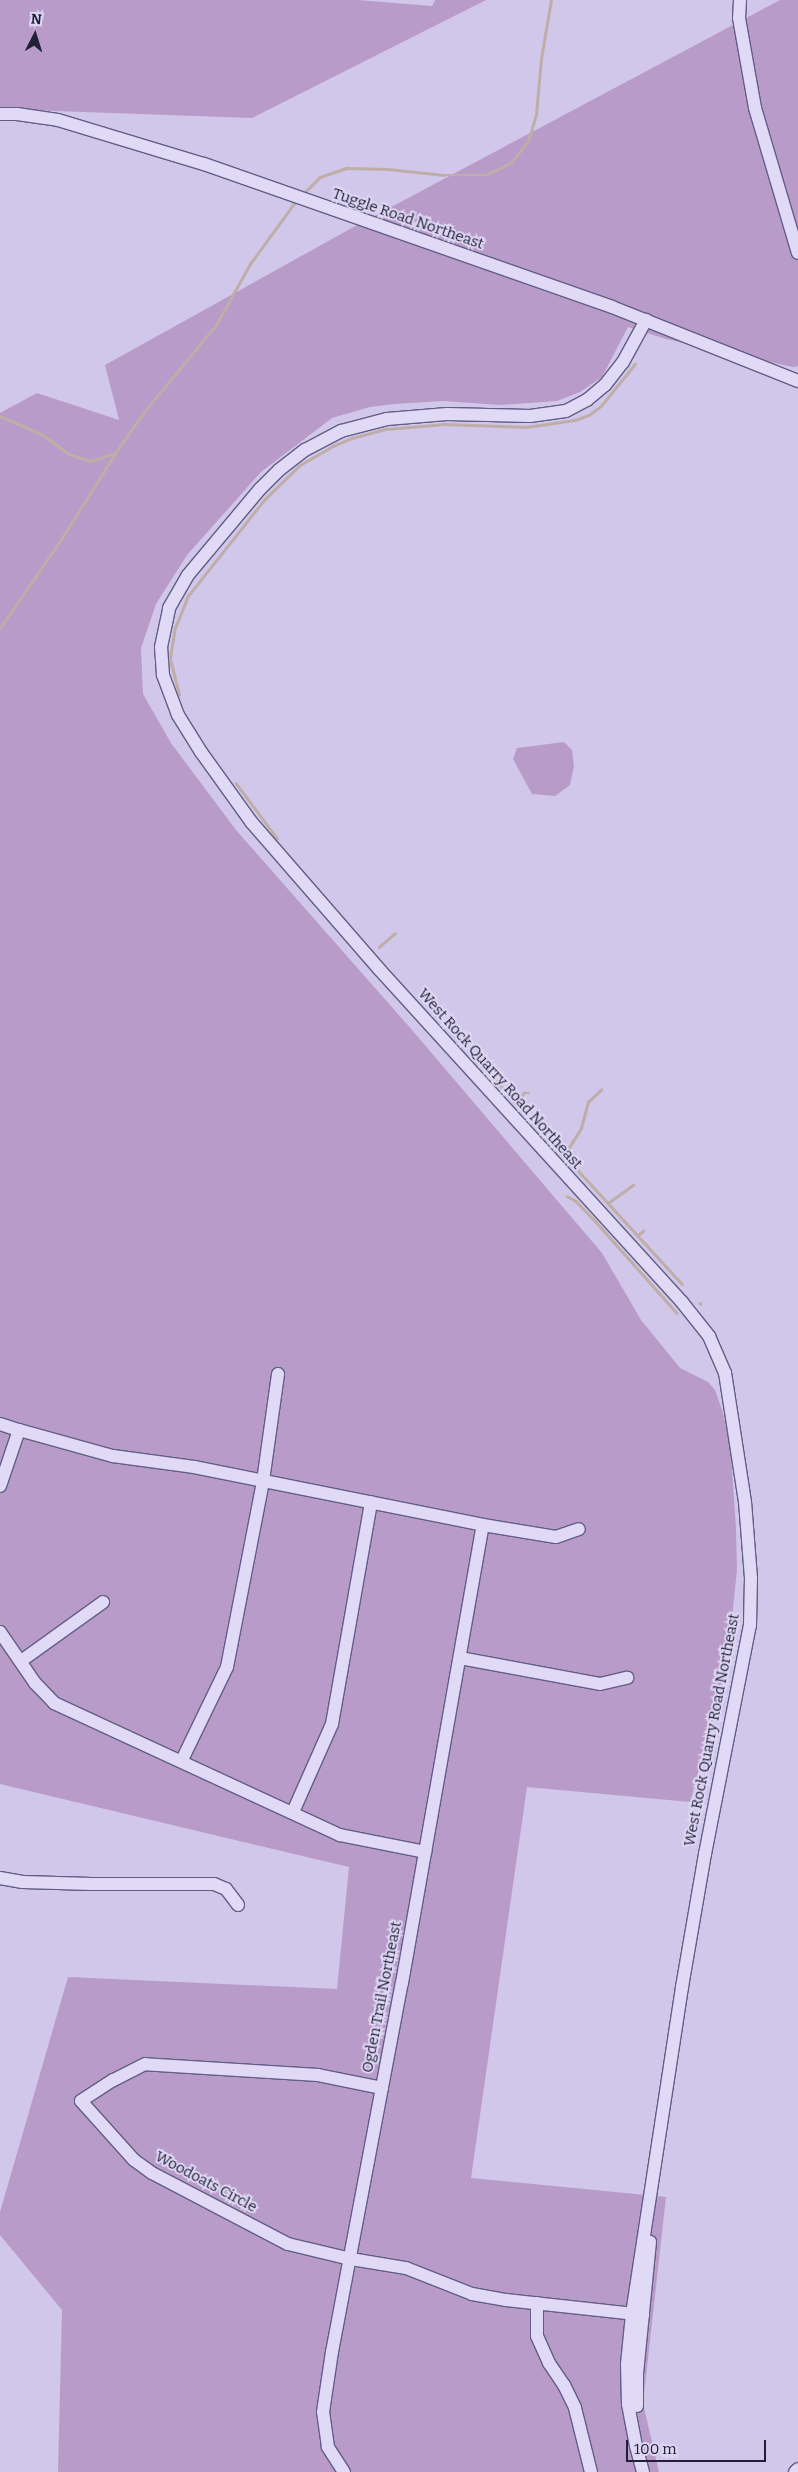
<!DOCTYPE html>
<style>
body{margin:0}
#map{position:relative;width:798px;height:2472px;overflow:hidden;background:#d0c7eb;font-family:Bitter,serif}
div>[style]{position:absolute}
.green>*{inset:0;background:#b99bc9}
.stream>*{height:2.5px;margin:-1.25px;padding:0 1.25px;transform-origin:1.25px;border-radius:1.25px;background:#bfaea8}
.roads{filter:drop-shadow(1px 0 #615e85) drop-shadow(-1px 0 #615e85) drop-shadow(0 1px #615e85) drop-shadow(0 -1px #615e85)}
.minor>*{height:12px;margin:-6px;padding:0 6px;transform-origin:6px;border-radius:6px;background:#e1daf6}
span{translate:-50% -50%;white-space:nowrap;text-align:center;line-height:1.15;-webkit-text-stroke:4px #ddd6f3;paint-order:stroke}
.street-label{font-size:15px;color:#212037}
.north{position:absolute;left:10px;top:10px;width:50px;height:50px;-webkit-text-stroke:4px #ddd6f3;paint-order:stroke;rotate:5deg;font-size:14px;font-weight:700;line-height:20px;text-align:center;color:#212037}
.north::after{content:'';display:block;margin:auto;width:18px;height:22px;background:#212037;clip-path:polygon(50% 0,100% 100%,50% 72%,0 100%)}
.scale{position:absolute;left:626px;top:2440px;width:140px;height:22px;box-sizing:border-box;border:2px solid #212037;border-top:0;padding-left:6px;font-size:15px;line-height:18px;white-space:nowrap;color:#212037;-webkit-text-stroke:4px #ddd6f3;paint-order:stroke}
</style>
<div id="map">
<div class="green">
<div style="clip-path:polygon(0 0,358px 0,432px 6px,435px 0,486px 0,252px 118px,0 109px)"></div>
<div style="clip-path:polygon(780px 0,798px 0,798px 366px,793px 367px,666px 339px,628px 327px,602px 377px,580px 392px,557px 401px,499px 405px,444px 401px,394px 404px,370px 407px,332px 418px,261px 472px,187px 555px,156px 604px,141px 648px,143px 694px,171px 743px,236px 830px,412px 1030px,602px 1253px,641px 1320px,680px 1368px,708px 1382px,715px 1390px,722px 1410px,730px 1440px,736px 1528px,737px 1570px,726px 1675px,690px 1802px,527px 1787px,471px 2178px,666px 2197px,643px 2403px,659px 2472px,58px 2472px,62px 2310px,0 2235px,0 2212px,68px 1977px,337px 1989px,349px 1867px,0 1784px,0 413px,37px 393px,119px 420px,105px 365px,350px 229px)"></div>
<div style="clip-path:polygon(564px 742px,572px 750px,574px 766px,570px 785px,555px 796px,532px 794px,513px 759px,517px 748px)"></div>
</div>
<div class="stream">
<div style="left:302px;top:195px;width:25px;rotate:-45deg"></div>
<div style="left:320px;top:177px;width:28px;rotate:-19deg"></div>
<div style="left:346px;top:168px;width:42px;rotate:1.4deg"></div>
<div style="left:388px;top:169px;width:56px;rotate:6.1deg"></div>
<div style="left:444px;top:175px;width:42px"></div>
<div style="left:486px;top:175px;width:28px;rotate:-26deg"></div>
<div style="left:511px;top:163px;width:28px;rotate:-52deg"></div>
<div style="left:528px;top:141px;width:28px;rotate:-73deg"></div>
<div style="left:536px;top:114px;width:55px;rotate:-84.8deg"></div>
<div style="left:541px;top:59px;width:60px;rotate:-80.4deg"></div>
<div style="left:0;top:416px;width:47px;rotate:23.8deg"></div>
<div style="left:43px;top:435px;width:32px;rotate:36deg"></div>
<div style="left:69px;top:454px;width:22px;rotate:18deg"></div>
<div style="left:90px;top:461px;width:25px;rotate:-18deg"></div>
<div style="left:0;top:628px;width:106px;rotate:-55.4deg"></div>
<div style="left:60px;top:541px;width:112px;rotate:-57.7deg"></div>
<div style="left:120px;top:446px;width:42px;rotate:-54.8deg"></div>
<div style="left:144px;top:412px;width:113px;rotate:-50.4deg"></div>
<div style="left:216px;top:325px;width:70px;rotate:-60.9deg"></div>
<div style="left:250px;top:264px;width:78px;rotate:-53.9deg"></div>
<div style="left:179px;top:695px;width:38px;rotate:-104deg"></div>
<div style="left:170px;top:658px;width:30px;rotate:-81deg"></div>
<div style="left:175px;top:628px;width:35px;rotate:-68deg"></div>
<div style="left:188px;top:596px;width:124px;rotate:-51.6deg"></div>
<div style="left:265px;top:499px;width:49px;rotate:-44.2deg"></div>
<div style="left:300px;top:465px;width:38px;rotate:-30deg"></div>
<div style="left:333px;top:446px;width:21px;rotate:-23deg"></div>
<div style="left:352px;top:438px;width:35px;rotate:-15deg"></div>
<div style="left:386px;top:429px;width:59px;rotate:-4.8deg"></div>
<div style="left:445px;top:424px;width:81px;rotate:2.1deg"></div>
<div style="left:526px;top:427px;width:49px;rotate:-8.1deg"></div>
<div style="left:575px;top:420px;width:15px;rotate:-20deg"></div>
<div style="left:589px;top:415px;width:15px;rotate:-37deg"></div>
<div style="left:601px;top:406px;width:54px;rotate:-51deg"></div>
<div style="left:236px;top:783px;width:69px;rotate:53.3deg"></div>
<div style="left:379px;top:947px;width:21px;rotate:-41deg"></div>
<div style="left:476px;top:1059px;width:305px;rotate:47.5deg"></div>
<div style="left:515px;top:1101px;width:12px;rotate:-42deg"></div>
<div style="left:524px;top:1093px;width:5px"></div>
<div style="left:565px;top:1154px;width:31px;rotate:-58deg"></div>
<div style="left:581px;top:1128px;width:27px;rotate:-75deg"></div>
<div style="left:588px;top:1102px;width:18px;rotate:-43deg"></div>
<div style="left:567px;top:1196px;width:10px;rotate:29deg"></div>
<div style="left:576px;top:1201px;width:30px;rotate:46deg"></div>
<div style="left:597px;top:1223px;width:120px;rotate:48.4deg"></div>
<div style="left:608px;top:1203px;width:31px;rotate:-36deg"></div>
<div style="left:637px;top:1236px;width:8px;rotate:-40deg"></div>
<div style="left:700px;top:1303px;width:1px;rotate:45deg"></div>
</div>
<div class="roads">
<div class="minor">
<div style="left:740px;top:0;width:18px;rotate:93deg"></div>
<div style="left:739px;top:18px;width:91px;rotate:79.9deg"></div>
<div style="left:755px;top:108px;width:151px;rotate:73.5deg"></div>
<div style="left:0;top:114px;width:17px"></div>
<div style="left:17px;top:114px;width:41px;rotate:8.3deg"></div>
<div style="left:58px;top:120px;width:152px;rotate:16.8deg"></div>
<div style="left:204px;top:164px;width:432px;rotate:19.3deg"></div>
<div style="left:612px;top:307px;width:200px;rotate:21.7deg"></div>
<div style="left:0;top:1424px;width:20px;rotate:18deg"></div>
<div style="left:19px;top:1430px;width:59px;rotate:108.7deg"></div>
<div style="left:19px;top:1430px;width:98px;rotate:15.5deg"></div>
<div style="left:113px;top:1456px;width:82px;rotate:7.7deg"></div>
<div style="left:194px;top:1467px;width:295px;rotate:11.3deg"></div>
<div style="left:483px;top:1525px;width:74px;rotate:9.3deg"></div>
<div style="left:556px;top:1537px;width:24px;rotate:-19deg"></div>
<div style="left:0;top:1632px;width:62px;rotate:55.5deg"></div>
<div style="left:35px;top:1683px;width:28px;rotate:46deg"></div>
<div style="left:54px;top:1703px;width:315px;rotate:24.8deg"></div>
<div style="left:340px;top:1835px;width:87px;rotate:11.3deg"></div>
<div style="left:460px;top:1658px;width:142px;rotate:10.5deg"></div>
<div style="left:600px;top:1684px;width:28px;rotate:-13deg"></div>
<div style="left:21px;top:1661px;width:101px;rotate:-35.7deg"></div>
<div style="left:182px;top:1760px;width:103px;rotate:-64.2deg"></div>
<div style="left:227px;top:1667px;width:189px;rotate:-79deg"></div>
<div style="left:263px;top:1481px;width:108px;rotate:-82deg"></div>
<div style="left:293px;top:1812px;width:96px;rotate:-66.1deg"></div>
<div style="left:332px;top:1724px;width:225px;rotate:-80deg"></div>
<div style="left:0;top:1878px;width:23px;rotate:10deg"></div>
<div style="left:23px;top:1882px;width:69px;rotate:1.7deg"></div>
<div style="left:92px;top:1884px;width:122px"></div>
<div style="left:214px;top:1884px;width:13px;rotate:23deg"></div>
<div style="left:226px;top:1889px;width:20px;rotate:53deg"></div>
<div style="left:382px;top:2088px;width:65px;rotate:-168.5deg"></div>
<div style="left:318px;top:2075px;width:173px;rotate:-176.4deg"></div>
<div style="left:145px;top:2064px;width:36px;rotate:153deg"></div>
<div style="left:113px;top:2080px;width:38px;rotate:147deg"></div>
<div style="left:81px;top:2101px;width:79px;rotate:48.1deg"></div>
<div style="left:134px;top:2160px;width:22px;rotate:36deg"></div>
<div style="left:152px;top:2173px;width:153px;rotate:27.6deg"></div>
<div style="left:288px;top:2244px;width:65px;rotate:13.4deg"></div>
<div style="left:351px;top:2259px;width:56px;rotate:9.3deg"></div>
<div style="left:406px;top:2268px;width:71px;rotate:21.5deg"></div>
<div style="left:472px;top:2294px;width:35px;rotate:10deg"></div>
<div style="left:506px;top:2300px;width:138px;rotate:6.2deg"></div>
<div style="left:537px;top:2303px;width:33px;rotate:90deg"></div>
<div style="left:537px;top:2336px;width:30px;rotate:66deg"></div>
<div style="left:549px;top:2363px;width:27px;rotate:56deg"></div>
<div style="left:564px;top:2385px;width:25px;rotate:64deg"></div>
<div style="left:575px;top:2408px;width:66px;rotate:76deg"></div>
<div style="left:637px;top:2406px;width:32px;rotate:-90deg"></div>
<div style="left:637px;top:2374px;width:133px;rotate:-84.4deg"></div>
<div style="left:344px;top:2472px;width:30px;rotate:-123deg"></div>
<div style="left:328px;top:2447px;width:35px;rotate:-98deg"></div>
<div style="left:323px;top:2412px;width:61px;rotate:-81.5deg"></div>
<div style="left:332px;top:2352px;width:376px;rotate:-79.3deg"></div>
<div style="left:402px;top:1983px;width:465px;rotate:-80deg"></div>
<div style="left:643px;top:2472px;width:27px;rotate:-105deg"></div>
<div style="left:636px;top:2446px;width:43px;rotate:-100.8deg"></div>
<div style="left:628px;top:2404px;width:40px;rotate:-91.4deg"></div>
<div style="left:627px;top:2364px;width:50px;rotate:-84.3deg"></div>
<div style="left:632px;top:2314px;width:331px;rotate:-81.3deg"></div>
<div style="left:682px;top:1987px;width:135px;rotate:-80.2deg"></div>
<div style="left:705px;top:1854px;width:233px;rotate:-78.9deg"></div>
<div style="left:750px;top:1625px;width:47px;rotate:-88.8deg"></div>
<div style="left:751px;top:1578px;width:76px;rotate:-94.5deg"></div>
<div style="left:745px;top:1502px;width:131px;rotate:-98.8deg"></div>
<div style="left:725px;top:1373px;width:40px;rotate:-113.4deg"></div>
<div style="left:709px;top:1336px;width:43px;rotate:-128.5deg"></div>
<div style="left:682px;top:1302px;width:450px;rotate:-132.3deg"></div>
<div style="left:379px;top:969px;width:194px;rotate:-131deg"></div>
<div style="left:252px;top:823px;width:87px;rotate:-125.7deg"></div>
<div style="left:201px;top:752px;width:44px;rotate:-121.9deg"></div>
<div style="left:178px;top:715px;width:43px;rotate:-110.6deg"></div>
<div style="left:163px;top:675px;width:28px;rotate:-94deg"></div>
<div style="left:161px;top:647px;width:40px;rotate:-78deg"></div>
<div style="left:169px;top:608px;width:38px;rotate:-60deg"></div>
<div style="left:188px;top:575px;width:112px;rotate:-50.1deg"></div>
<div style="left:260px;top:489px;width:27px;rotate:-45deg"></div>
<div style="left:279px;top:470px;width:33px;rotate:-38deg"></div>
<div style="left:305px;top:450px;width:41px;rotate:-27.8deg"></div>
<div style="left:341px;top:431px;width:48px;rotate:-14.6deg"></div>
<div style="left:387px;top:419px;width:60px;rotate:-4.8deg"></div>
<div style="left:447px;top:414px;width:83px;rotate:1.4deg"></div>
<div style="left:530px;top:416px;width:36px;rotate:-8deg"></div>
<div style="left:566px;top:411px;width:24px;rotate:-28deg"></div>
<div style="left:587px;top:400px;width:23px;rotate:-40deg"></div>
<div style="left:605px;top:385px;width:29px;rotate:-52deg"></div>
<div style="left:623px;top:362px;width:48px;rotate:-61.3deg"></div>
<div style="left:795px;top:2472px;width:4px;rotate:-45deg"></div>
</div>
</div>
<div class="street-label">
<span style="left:408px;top:219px;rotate:19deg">Tuggle Road Northeast</span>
<span style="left:500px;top:1079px;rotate:48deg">West Rock Quarry Road Northeast</span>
<span style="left:712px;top:1730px;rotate:-79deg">West Rock Quarry Road Northeast</span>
<span style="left:382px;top:1997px;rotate:-79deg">Ogden Trail Northeast</span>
<span style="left:206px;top:2182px;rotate:28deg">Woodoats Circle</span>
</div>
<div class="north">N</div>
<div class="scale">100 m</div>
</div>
